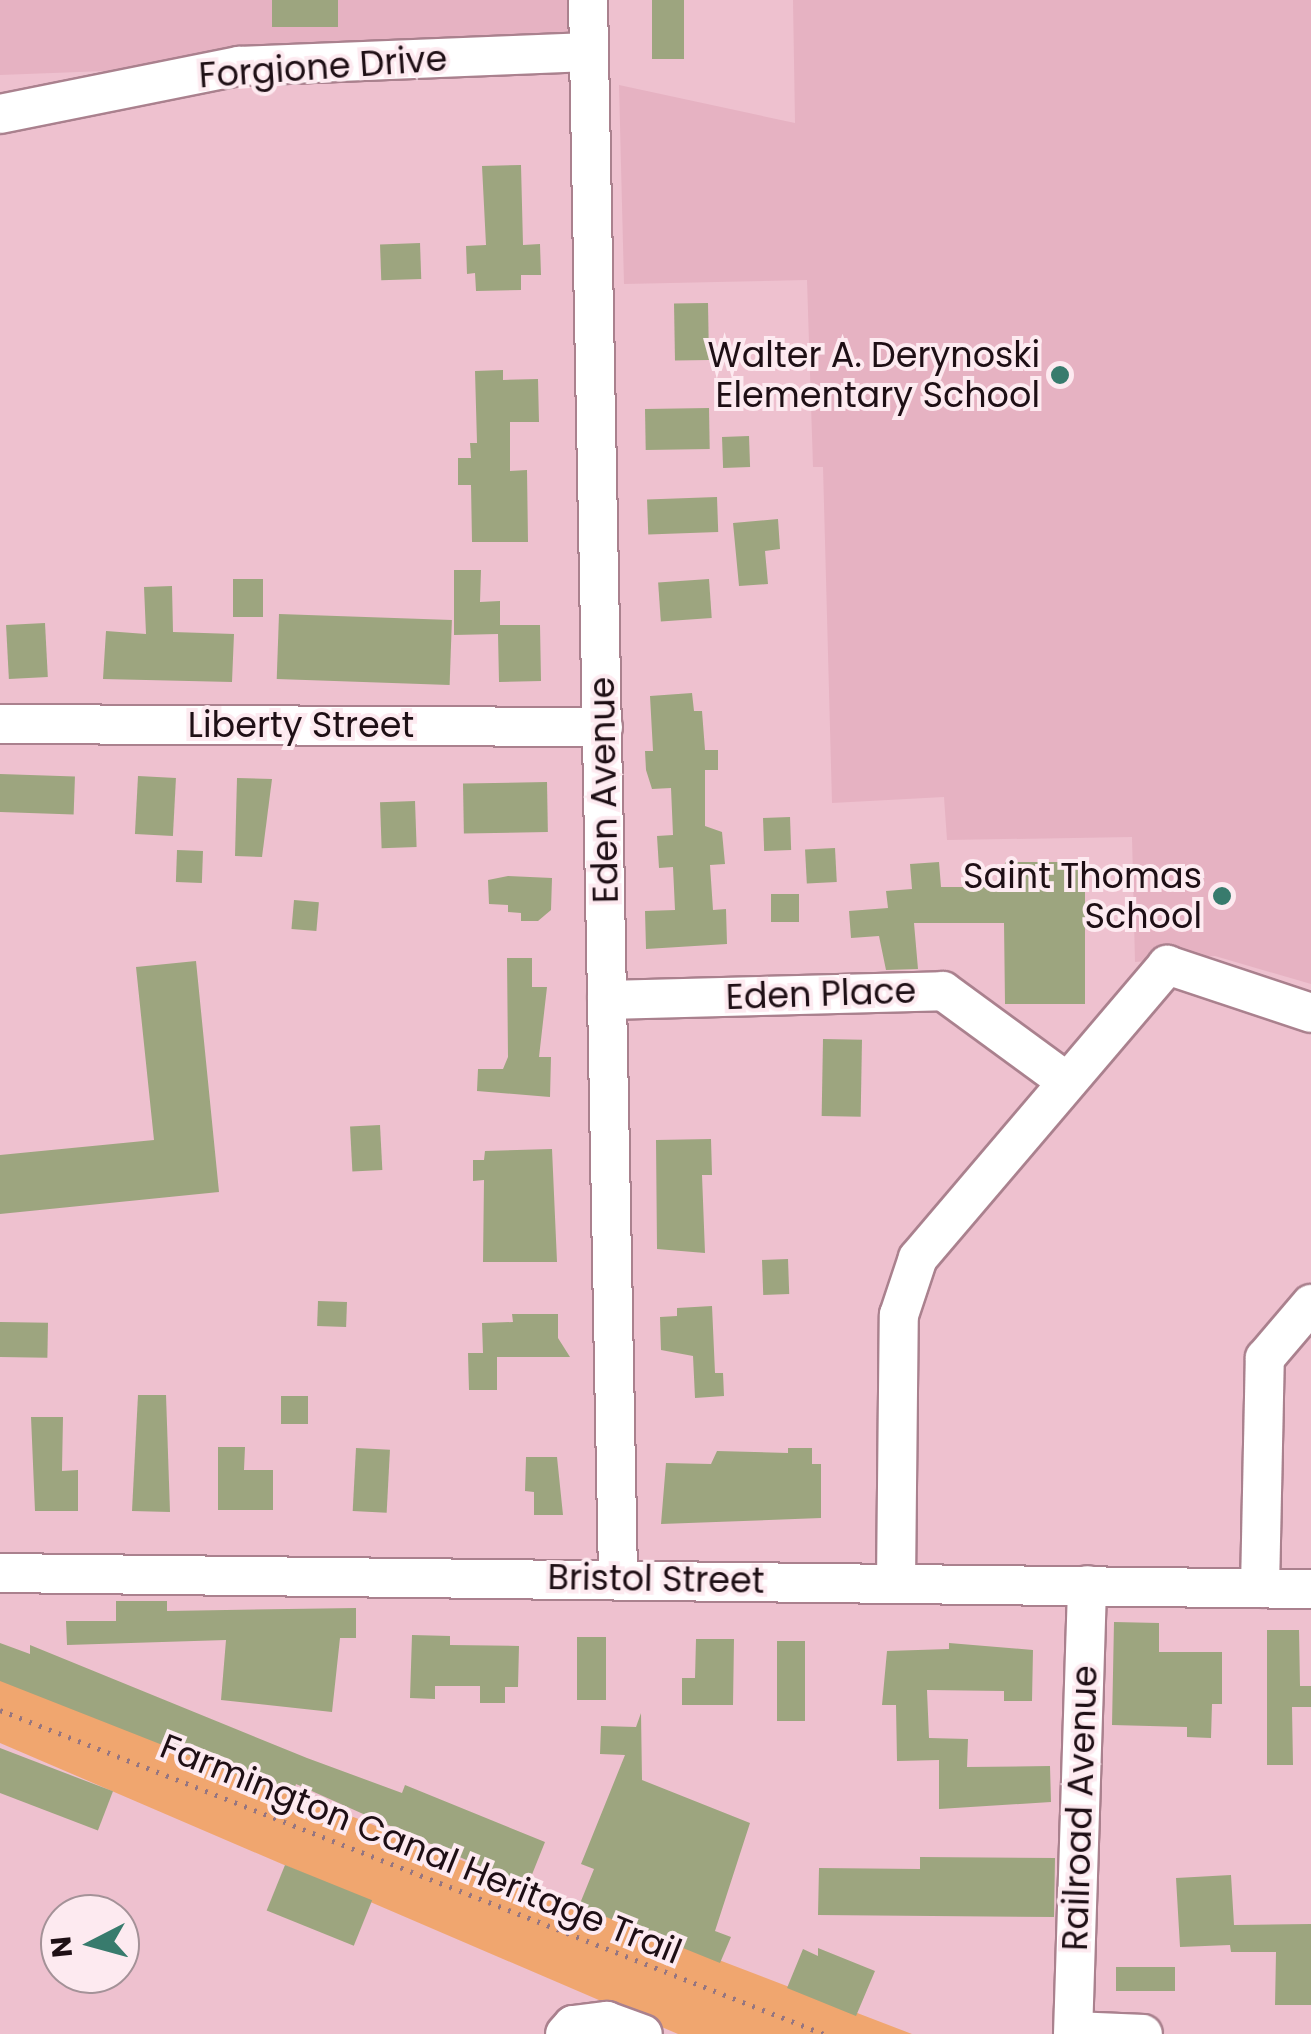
<!DOCTYPE html>
<style>
body{margin:0}
#map{position:relative;width:1311px;height:2034px;overflow:hidden;background:#eec1cf;font-family:Poppins,sans-serif}
div>[style]{position:absolute}
.built>*{inset:0;background:#e6b2c2}
.green>*{inset:0;background:#f0a66f}
.building>*{inset:0;background:#9da57f;transform-origin:0 0}
.path>*{height:5px;margin-top:-2.5px;transform-origin:0;background:repeating-linear-gradient(90deg,#957580 0 2.5px,transparent 0 10.5px)}
.roads{filter:drop-shadow(2px 0 #aa818e) drop-shadow(-2px 0 #aa818e) drop-shadow(0 2px #aa818e) drop-shadow(0 -2px #aa818e)}
.minor>*{height:38px;margin:-19px;padding:0 19px;transform-origin:19px;border-radius:19px;background:#fff}
.dots>*{width:28px;height:28px;translate:-50% -50%;box-sizing:border-box;border:5px solid #fdeaf0;border-radius:50%}
span{translate:-50% -50%;white-space:nowrap;text-align:center;line-height:1.15;-webkit-text-stroke:8px #fdeaf0;paint-order:stroke}
.street-label{font-size:35px;color:#1e0f15}
.poi-label{font-size:35px;color:#1e0f15}
.right{translate:-100% -50%;text-align:right}
.north{position:absolute;left:40px;top:1894px;width:100px;height:100px;box-sizing:border-box;background:#fdeaf0;border:2px solid #a49298;border-radius:50%;rotate:264deg;font-size:28px;font-weight:700;line-height:40px;text-align:center;color:#1e0f15}
.north::after{content:'';display:block;margin:auto;width:35px;height:45px;background:#387b6d;clip-path:polygon(50% 0,100% 100%,50% 72%,0 100%)}
</style>
<div id="map">
<div class="built">
<div style="clip-path:polygon(0 0,568px 0,571px 53px,0 75px)"></div>
<div style="clip-path:polygon(793px 0,1311px 0,1311px 984px,1215px 956px,1135px 962px,1132px 837px,947px 840px,944px 797px,832px 803px,823px 467px,813px 467px,807px 280px,624px 284px,619px 85px,795px 123px)"></div>
</div>
<div class="green">
<div style="clip-path:polygon(0 1676px,549px 1895px,912px 2034px,678px 2034px,0 1743px)"></div>
</div>
<div class="building">
<div style="left:272px;top:0;width:66px;height:27px"></div>
<div style="left:652px;top:0;width:32px;height:59px"></div>
<div style="clip-path:polygon(521px 165px,523px 245px,540px 244px,541px 275px,521px 275px,521px 290px,476px 291px,475px 273px,467px 274px,466px 246px,486px 245px,482px 166px)"></div>
<div style="left:420px;top:243px;width:36px;height:40px;rotate:88deg"></div>
<div style="left:708px;top:303px;width:57px;height:34px;rotate:89deg"></div>
<div style="clip-path:polygon(503px 370px,503px 380px,538px 379px,539px 422px,510px 422px,510px 471px,527px 470px,528px 542px,472px 542px,471px 485px,458px 485px,458px 458px,471px 458px,470px 443px,477px 443px,475px 371px)"></div>
<div style="left:709px;top:408px;width:41px;height:64px;rotate:89deg"></div>
<div style="left:749px;top:436px;width:31px;height:27px;rotate:88deg"></div>
<div style="left:717px;top:497px;width:35px;height:70px;rotate:88deg"></div>
<div style="clip-path:polygon(778px 519px,780px 549px,765px 551px,768px 584px,739px 586px,733px 523px)"></div>
<div style="clip-path:polygon(454px 570px,481px 570px,480px 602px,500px 601px,500px 625px,540px 625px,541px 681px,499px 682px,498px 634px,454px 635px)"></div>
<div style="left:233px;top:579px;width:30px;height:38px"></div>
<div style="left:709px;top:579px;width:39px;height:51px;rotate:86deg"></div>
<div style="clip-path:polygon(172px 586px,173px 632px,234px 634px,232px 682px,103px 679px,106px 631px,146px 634px,144px 587px)"></div>
<div style="left:279px;top:614px;width:173px;height:65px;rotate:2deg"></div>
<div style="left:45px;top:623px;width:54px;height:39px;rotate:87deg"></div>
<div style="clip-path:polygon(692px 693px,694px 711px,702px 711px,705px 750px,718px 750px,718px 770px,705px 770px,705px 826px,722px 832px,725px 864px,710px 865px,713px 910px,726px 909px,727px 944px,646px 949px,645px 911px,675px 910px,673px 867px,659px 868px,657px 836px,673px 835px,671px 788px,652px 789px,646px 770px,645px 751px,653px 751px,650px 696px)"></div>
<div style="left:0;top:774px;width:75px;height:38px;rotate:2deg"></div>
<div style="left:138px;top:776px;width:38px;height:58px;rotate:3deg"></div>
<div style="clip-path:polygon(237px 778px,272px 779px,262px 857px,235px 856px)"></div>
<div style="left:547px;top:782px;width:50px;height:84px;rotate:89deg"></div>
<div style="left:415px;top:801px;width:46px;height:35px;rotate:88deg"></div>
<div style="left:790px;top:817px;width:33px;height:27px;rotate:88deg"></div>
<div style="left:835px;top:848px;width:34px;height:30px;rotate:87deg"></div>
<div style="left:177px;top:850px;width:26px;height:32px;rotate:2deg"></div>
<div style="clip-path:polygon(939px 862px,941px 887px,1004px 887px,1005px 862px,1085px 862px,1085px 1004px,1005px 1004px,1004px 923px,914px 923px,918px 969px,886px 970px,879px 936px,851px 938px,849px 911px,888px 908px,886px 891px,912px 889px,910px 864px)"></div>
<div style="clip-path:polygon(508px 876px,552px 878px,551px 910px,538px 921px,521px 921px,521px 913px,508px 912px,508px 905px,489px 904px,488px 880px)"></div>
<div style="left:771px;top:894px;width:28px;height:28px"></div>
<div style="left:294px;top:900px;width:25px;height:29px;rotate:5deg"></div>
<div style="clip-path:polygon(507px 958px,532px 958px,532px 987px,547px 987px,539px 1057px,551px 1057px,550px 1097px,477px 1091px,478px 1069px,503px 1069px,508px 1057px)"></div>
<div style="clip-path:polygon(196px 961px,219px 1192px,0 1214px,0 1155px,154px 1140px,136px 967px)"></div>
<div style="left:823px;top:1039px;width:39px;height:77px;rotate:1deg"></div>
<div style="left:380px;top:1125px;width:45px;height:30px;rotate:87deg"></div>
<div style="clip-path:polygon(711px 1139px,712px 1175px,702px 1175px,705px 1253px,657px 1249px,656px 1140px)"></div>
<div style="clip-path:polygon(552px 1149px,557px 1262px,483px 1262px,484px 1180px,473px 1181px,473px 1160px,484px 1160px,485px 1151px)"></div>
<div style="left:788px;top:1259px;width:35px;height:26px;rotate:88deg"></div>
<div style="left:318px;top:1301px;width:29px;height:25px;rotate:2deg"></div>
<div style="clip-path:polygon(712px 1306px,715px 1373px,723px 1373px,724px 1396px,695px 1398px,693px 1356px,661px 1350px,660px 1317px,677px 1316px,677px 1308px)"></div>
<div style="clip-path:polygon(512px 1314px,558px 1314px,558px 1338px,570px 1357px,497px 1357px,497px 1390px,469px 1390px,468px 1353px,483px 1353px,482px 1323px,513px 1322px)"></div>
<div style="left:0;top:1322px;width:48px;height:35px;rotate:1deg"></div>
<div style="clip-path:polygon(138px 1395px,166px 1395px,170px 1512px,132px 1511px)"></div>
<div style="left:281px;top:1396px;width:27px;height:28px"></div>
<div style="clip-path:polygon(31px 1417px,63px 1417px,62px 1471px,78px 1470px,78px 1511px,35px 1511px)"></div>
<div style="clip-path:polygon(218px 1447px,245px 1447px,244px 1470px,273px 1470px,273px 1510px,218px 1510px)"></div>
<div style="left:356px;top:1448px;width:34px;height:63px;rotate:3deg"></div>
<div style="clip-path:polygon(788px 1448px,812px 1448px,812px 1464px,821px 1464px,821px 1518px,661px 1524px,666px 1463px,711px 1464px,717px 1451px,788px 1453px)"></div>
<div style="clip-path:polygon(526px 1457px,557px 1457px,563px 1515px,534px 1515px,534px 1492px,525px 1491px)"></div>
<div style="clip-path:polygon(116px 1601px,167px 1601px,167px 1611px,356px 1608px,356px 1638px,340px 1638px,332px 1712px,221px 1700px,226px 1640px,67px 1645px,66px 1621px,116px 1621px)"></div>
<div style="clip-path:polygon(1114px 1622px,1159px 1623px,1159px 1652px,1222px 1652px,1222px 1704px,1212px 1704px,1211px 1738px,1187px 1737px,1187px 1727px,1112px 1725px)"></div>
<div style="clip-path:polygon(1267px 1630px,1299px 1630px,1300px 1686px,1311px 1686px,1311px 1707px,1292px 1707px,1293px 1765px,1267px 1765px)"></div>
<div style="clip-path:polygon(412px 1635px,450px 1636px,450px 1645px,519px 1646px,518px 1687px,505px 1687px,505px 1703px,480px 1703px,480px 1686px,435px 1686px,435px 1699px,410px 1698px)"></div>
<div style="left:577px;top:1637px;width:29px;height:63px"></div>
<div style="clip-path:polygon(696px 1639px,734px 1639px,733px 1705px,682px 1705px,682px 1678px,695px 1678px)"></div>
<div style="left:777px;top:1641px;width:28px;height:80px"></div>
<div style="clip-path:polygon(0 1643px,30px 1654px,30px 1645px,307px 1758px,402px 1793px,405px 1785px,545px 1842px,527px 1887px,296px 1784px,292px 1796px,0 1681px)"></div>
<div style="clip-path:polygon(949px 1643px,1033px 1650px,1032px 1701px,1004px 1701px,1004px 1691px,927px 1690px,929px 1738px,968px 1739px,967px 1767px,1050px 1766px,1051px 1802px,939px 1809px,939px 1760px,897px 1761px,896px 1705px,882px 1705px,887px 1651px,949px 1649px)"></div>
<div style="clip-path:polygon(641px 1713px,642px 1780px,750px 1823px,715px 1931px,731px 1937px,720px 1963px,579px 1906px,594px 1869px,581px 1864px,625px 1755px,600px 1754px,601px 1726px,636px 1727px)"></div>
<div style="left:0;top:1748px;width:121px;height:42px;rotate:21deg"></div>
<div style="clip-path:polygon(920px 1857px,1055px 1858px,1054px 1917px,818px 1915px,819px 1868px,920px 1869px)"></div>
<div style="left:285px;top:1865px;width:94px;height:49px;rotate:22deg"></div>
<div style="clip-path:polygon(1231px 1875px,1234px 1925px,1311px 1924px,1311px 2005px,1275px 2005px,1276px 1952px,1231px 1952px,1230px 1945px,1180px 1947px,1176px 1878px)"></div>
<div style="clip-path:polygon(818px 1948px,875px 1971px,856px 2016px,787px 1988px,803px 1949px,818px 1956px)"></div>
<div style="left:1116px;top:1967px;width:59px;height:24px"></div>
</div>
<div class="path">
<div style="left:0;top:1710px;width:885px;rotate:21.46deg"></div>
</div>
<div class="roads">
<div class="minor">
<div style="left:588px;top:0;width:1579px;rotate:88.91deg"></div>
<div style="left:0;top:114px;width:244px;rotate:-11.4deg"></div>
<div style="left:239px;top:66px;width:350px;rotate:-2.3deg"></div>
<div style="left:0;top:724px;width:603px;rotate:0.29deg"></div>
<div style="left:607px;top:1000px;width:336px;rotate:-1.5deg"></div>
<div style="left:943px;top:991px;width:152px;rotate:36.2deg"></div>
<div style="left:0;top:1573px;width:1311px;rotate:0.7deg"></div>
<div style="left:896px;top:1582px;width:267px;rotate:-89.4deg"></div>
<div style="left:899px;top:1315px;width:60px;rotate:-71.6deg"></div>
<div style="left:918px;top:1258px;width:385px;rotate:-49.6deg"></div>
<div style="left:1167px;top:965px;width:152px;rotate:18.4deg"></div>
<div style="left:1260px;top:1588px;width:230px;rotate:-88.8deg"></div>
<div style="left:1265px;top:1358px;width:71px;rotate:-49.6deg"></div>
<div style="left:1074px;top:2031px;width:69px;rotate:2.5deg"></div>
<div style="left:565px;top:2034px;width:12px;rotate:-48deg"></div>
<div style="left:573px;top:2025px;width:34px;rotate:-7deg"></div>
<div style="left:607px;top:2021px;width:38px;rotate:20deg"></div>
<div style="left:1073px;top:2034px;width:449px;rotate:-88.2deg"></div>
</div>
</div>
<div class="dots">
<div style="left:1060px;top:375px;background:#387b6d"></div>
<div style="left:1222px;top:896px;background:#387b6d"></div>
</div>
<div class="street-label">
<span style="left:323px;top:67px;rotate:-4deg">Forgione Drive</span>
<span style="left:301px;top:725px">Liberty Street</span>
<span style="left:604px;top:790px;rotate:-91deg">Eden Avenue</span>
<span style="left:821px;top:994px;rotate:-2deg">Eden Place</span>
<span style="left:656px;top:1579px;rotate:1deg">Bristol Street</span>
<span style="left:1080px;top:1808px;rotate:-88deg">Railroad Avenue</span>
<span style="left:421px;top:1849px;rotate:22deg">Farmington Canal Heritage Trail</span>
</div>
<div class="poi-label">
<span class="right" style="left:1040px;top:375px">Walter A. Derynoski<br>Elementary School</span>
<span class="right" style="left:1202px;top:896px">Saint Thomas<br>School</span>
</div>
<div class="north">N</div>
</div>
